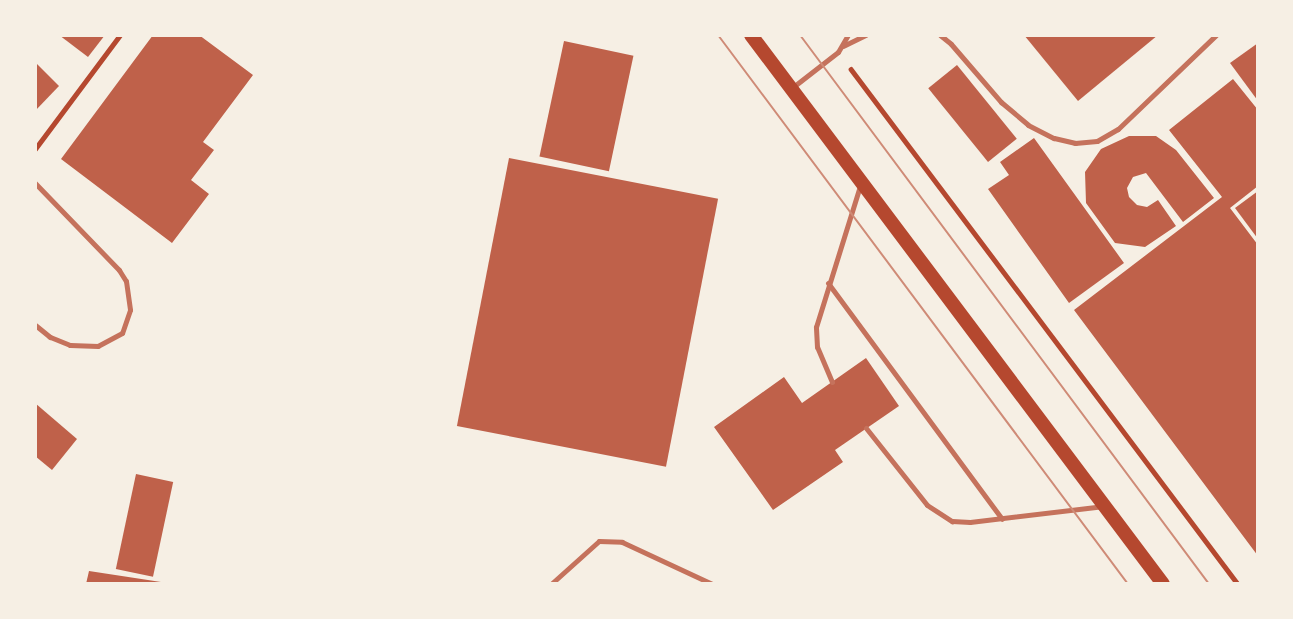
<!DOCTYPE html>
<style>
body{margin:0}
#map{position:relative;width:1293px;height:619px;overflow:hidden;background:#f6efe4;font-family:Inter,sans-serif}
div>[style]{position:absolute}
.building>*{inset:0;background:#bf614a;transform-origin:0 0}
.path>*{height:4.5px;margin:-2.25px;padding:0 2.25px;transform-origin:2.25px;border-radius:2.25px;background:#b5482f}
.service>*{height:5px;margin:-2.5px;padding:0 2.5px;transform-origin:2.5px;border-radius:2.5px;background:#c5725c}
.secondary>*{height:14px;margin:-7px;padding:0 7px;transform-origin:7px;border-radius:7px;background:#b5482f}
.tram>*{height:2px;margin:-1px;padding:0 1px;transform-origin:1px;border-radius:1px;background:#cf8b77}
span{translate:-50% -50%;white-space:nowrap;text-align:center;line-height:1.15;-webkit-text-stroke:7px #f6efe4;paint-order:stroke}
.frame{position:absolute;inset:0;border:37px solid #f6efe4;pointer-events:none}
</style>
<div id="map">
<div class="building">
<div style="clip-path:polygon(59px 35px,105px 35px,88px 57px)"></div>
<div style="clip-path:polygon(153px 35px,199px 35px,253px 75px,203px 142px,214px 150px,191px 180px,209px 194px,172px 243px,61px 159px)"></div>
<div style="clip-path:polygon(1024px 35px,1158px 35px,1078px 101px)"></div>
<div style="left:564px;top:41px;width:71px;height:118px;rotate:12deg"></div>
<div style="clip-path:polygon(1258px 43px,1258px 101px,1230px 63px)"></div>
<div style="clip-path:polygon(35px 62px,59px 86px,35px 111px)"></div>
<div style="left:957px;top:65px;width:95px;height:37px;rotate:51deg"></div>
<div style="clip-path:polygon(1233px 79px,1258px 110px,1258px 186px,1230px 208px,1258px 245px,1258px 556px,1074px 310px,1222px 197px,1169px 130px)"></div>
<div style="clip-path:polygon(1129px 136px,1156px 136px,1176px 150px,1214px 198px,1183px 222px,1146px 173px,1133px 177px,1127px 188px,1129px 197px,1137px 205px,1147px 207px,1158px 200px,1176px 226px,1145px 247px,1115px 243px,1086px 203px,1085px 172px,1101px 149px)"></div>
<div style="clip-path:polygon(1034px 138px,1124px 263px,1069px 303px,988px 189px,1009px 175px,1000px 162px)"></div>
<div style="left:509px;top:158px;width:213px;height:273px;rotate:11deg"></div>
<div style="clip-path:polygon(1258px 191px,1258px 239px,1235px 208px)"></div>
<div style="clip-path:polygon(866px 358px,899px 406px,835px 450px,843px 462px,773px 510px,714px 427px,784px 377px,802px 403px)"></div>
<div style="clip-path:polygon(35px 403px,77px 439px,52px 470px,35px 456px)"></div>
<div style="left:136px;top:474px;width:38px;height:97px;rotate:12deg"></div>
<div style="clip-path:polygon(89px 571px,161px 582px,161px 584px,86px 584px)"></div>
</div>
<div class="path">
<div style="left:851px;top:69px;width:644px;rotate:53.08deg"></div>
<div style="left:35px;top:149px;width:142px;rotate:-53.3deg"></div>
</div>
<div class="service">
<div style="left:940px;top:35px;width:14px;rotate:39deg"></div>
<div style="left:951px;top:44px;width:77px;rotate:49.2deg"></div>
<div style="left:1001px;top:102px;width:35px;rotate:40deg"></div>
<div style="left:1028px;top:125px;width:29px;rotate:27deg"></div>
<div style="left:1054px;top:138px;width:22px;rotate:13deg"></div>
<div style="left:1075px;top:143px;width:22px;rotate:-5deg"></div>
<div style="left:1097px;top:141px;width:24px;rotate:-30deg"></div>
<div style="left:1118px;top:129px;width:136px;rotate:-43.8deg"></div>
<div style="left:843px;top:46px;width:25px;rotate:-26deg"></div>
<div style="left:793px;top:87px;width:57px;rotate:-37.9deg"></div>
<div style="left:838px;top:52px;width:20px;rotate:-60deg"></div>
<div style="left:35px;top:183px;width:121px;rotate:46deg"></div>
<div style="left:119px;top:270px;width:13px;rotate:58deg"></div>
<div style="left:126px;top:281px;width:29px;rotate:82deg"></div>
<div style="left:130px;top:310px;width:24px;rotate:109deg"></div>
<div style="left:122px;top:333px;width:27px;rotate:152deg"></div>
<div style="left:98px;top:346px;width:28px;rotate:-178deg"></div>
<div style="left:70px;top:345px;width:22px;rotate:-158deg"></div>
<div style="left:50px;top:337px;width:19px;rotate:-141deg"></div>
<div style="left:828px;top:283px;width:293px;rotate:53.6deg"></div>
<div style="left:832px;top:382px;width:38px;rotate:-113deg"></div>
<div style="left:817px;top:347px;width:20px;rotate:-93deg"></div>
<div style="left:816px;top:327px;width:148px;rotate:-72.7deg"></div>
<div style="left:866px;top:428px;width:98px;rotate:51.6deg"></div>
<div style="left:927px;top:505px;width:30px;rotate:33deg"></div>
<div style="left:952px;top:521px;width:18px;rotate:3deg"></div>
<div style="left:970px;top:522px;width:135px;rotate:-6.8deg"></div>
<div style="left:551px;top:584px;width:64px;rotate:-41.9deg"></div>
<div style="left:599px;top:541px;width:23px;rotate:2deg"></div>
<div style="left:622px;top:542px;width:99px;rotate:25deg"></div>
</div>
<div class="secondary">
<div style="left:751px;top:35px;width:686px;rotate:53.11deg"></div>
</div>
<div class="tram">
<div style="left:718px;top:35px;width:685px;rotate:53.25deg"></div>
<div style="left:800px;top:35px;width:685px;rotate:53.31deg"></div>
</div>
<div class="frame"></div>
</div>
